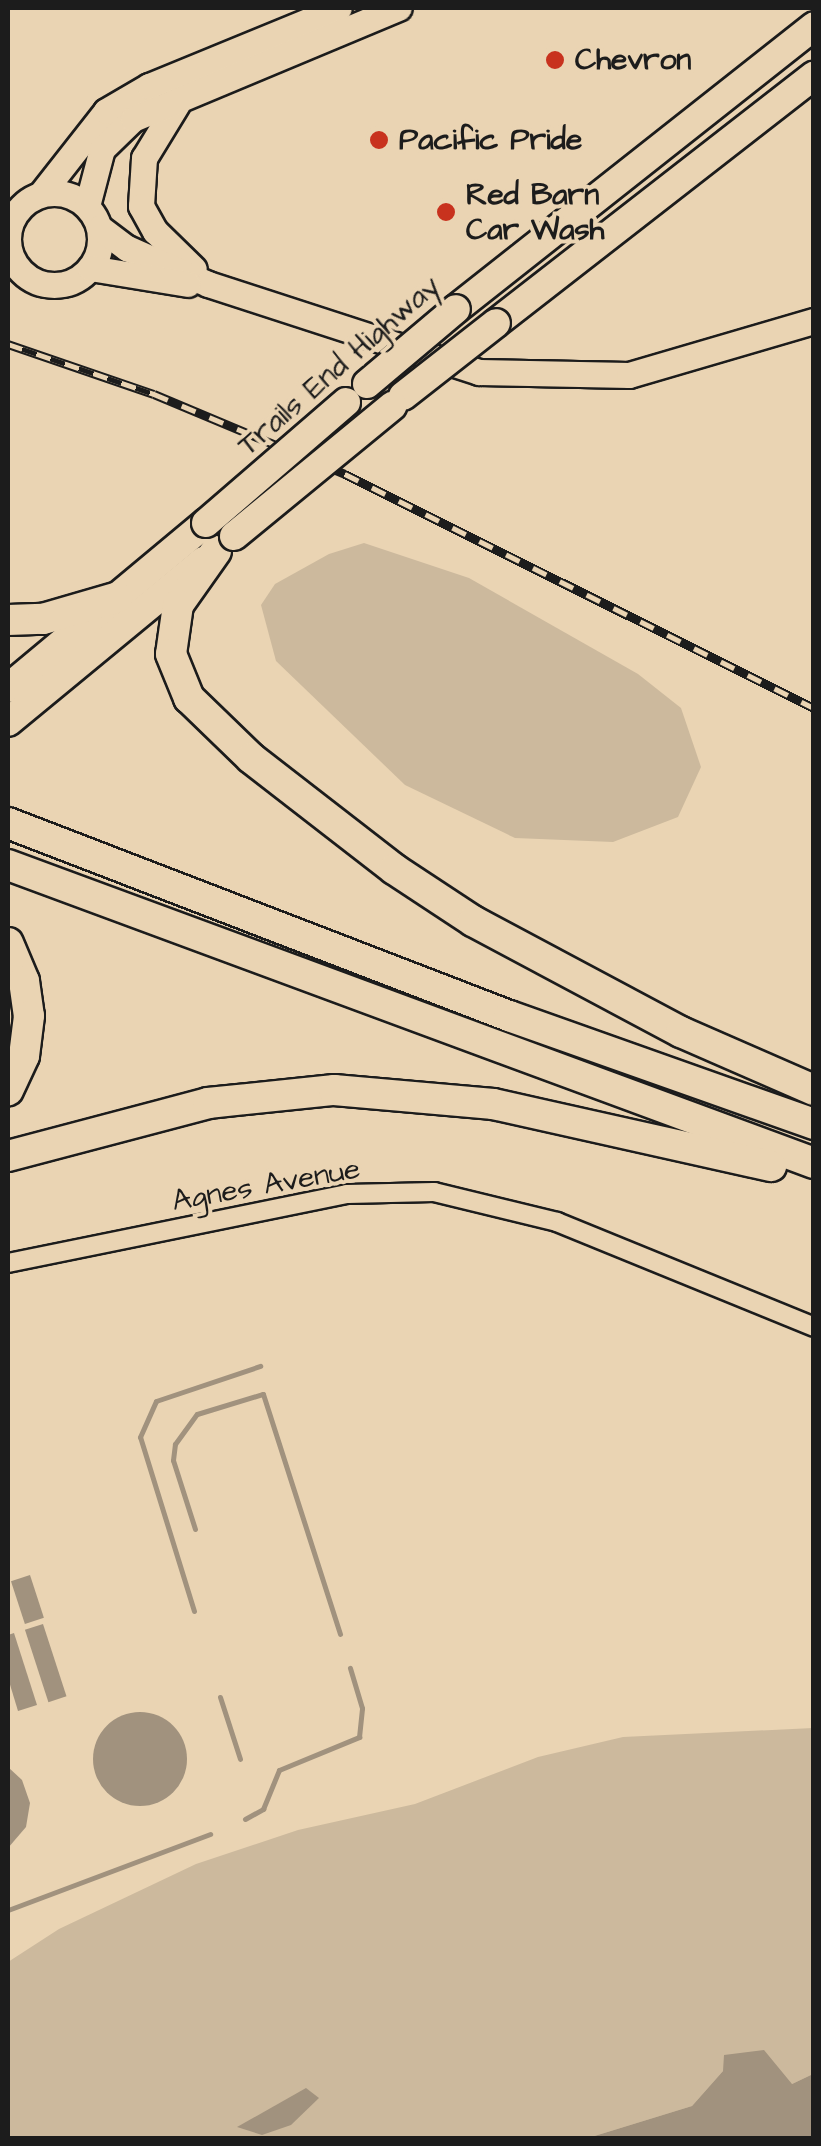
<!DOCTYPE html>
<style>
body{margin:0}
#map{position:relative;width:821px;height:2146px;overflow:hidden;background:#ead4b3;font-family:"Architects Daughter",sans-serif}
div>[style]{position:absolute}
.green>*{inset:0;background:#ccb99d}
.water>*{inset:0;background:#a1927e;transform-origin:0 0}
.round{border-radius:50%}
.stream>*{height:5px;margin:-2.5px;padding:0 2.5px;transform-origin:2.5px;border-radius:2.5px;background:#a1927e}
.roads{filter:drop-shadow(2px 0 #1c1c1c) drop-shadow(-2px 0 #1c1c1c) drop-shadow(0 2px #1c1c1c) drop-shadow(0 -2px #1c1c1c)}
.minor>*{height:18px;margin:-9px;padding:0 9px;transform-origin:9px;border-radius:9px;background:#ead4b3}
.secondary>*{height:25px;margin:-12.5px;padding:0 12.5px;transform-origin:12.5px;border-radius:12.5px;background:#ead4b3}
.secondary>.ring{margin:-12.5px;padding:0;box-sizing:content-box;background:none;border:25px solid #ead4b3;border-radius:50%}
.trunk>*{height:28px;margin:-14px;padding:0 14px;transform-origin:14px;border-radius:14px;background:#ead4b3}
.motorway>*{height:30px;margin:-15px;padding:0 15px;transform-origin:15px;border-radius:15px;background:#ead4b3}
.rail>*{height:9px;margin-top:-4.5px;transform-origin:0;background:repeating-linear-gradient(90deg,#ead4b3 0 15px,#1c1c1c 0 30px);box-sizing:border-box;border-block:2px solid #1c1c1c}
.bridges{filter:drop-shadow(2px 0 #1c1c1c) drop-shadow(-2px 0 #1c1c1c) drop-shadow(0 2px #1c1c1c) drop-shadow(0 -2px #1c1c1c)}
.trunk-bridge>*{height:28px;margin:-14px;padding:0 14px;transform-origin:14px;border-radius:14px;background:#ead4b3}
.dots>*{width:28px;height:28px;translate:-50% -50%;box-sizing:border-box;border:5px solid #ead4b3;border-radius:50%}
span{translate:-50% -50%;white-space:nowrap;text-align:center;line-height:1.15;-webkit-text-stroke:8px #ead4b3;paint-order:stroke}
.poi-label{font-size:30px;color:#1c1c1c;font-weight:700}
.left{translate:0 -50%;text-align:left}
.street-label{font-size:30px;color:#1c1c1c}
.frame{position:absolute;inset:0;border:10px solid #1c1c1c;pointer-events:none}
</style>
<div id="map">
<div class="green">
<div style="clip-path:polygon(364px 543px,469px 578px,638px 674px,681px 708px,701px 767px,678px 817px,613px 842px,515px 838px,405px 785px,276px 661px,261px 605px,275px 584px,329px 554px)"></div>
<div style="clip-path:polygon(813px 1728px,813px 2074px,792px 2084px,723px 2071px,692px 2106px,588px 2138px,8px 2138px,8px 1962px,59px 1929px,196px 1864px,298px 1830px,415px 1804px,538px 1757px,623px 1737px)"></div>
</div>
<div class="water">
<div style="left:30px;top:1575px;width:45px;height:20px;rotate:72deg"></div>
<div style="left:43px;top:1624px;width:76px;height:19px;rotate:72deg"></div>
<div style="clip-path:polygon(14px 1633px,37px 1705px,18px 1711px,8px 1678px,8px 1635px)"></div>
<div class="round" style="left:93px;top:1712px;width:94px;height:94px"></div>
<div style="clip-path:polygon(8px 1767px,22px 1780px,30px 1803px,26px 1827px,8px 1848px)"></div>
<div style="clip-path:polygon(764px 2050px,792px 2084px,813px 2074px,813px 2138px,588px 2138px,692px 2106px,723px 2071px,724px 2055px)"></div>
<div style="clip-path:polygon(306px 2088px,319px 2098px,291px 2125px,262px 2135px,237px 2127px)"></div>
</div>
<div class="stream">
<div style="left:195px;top:1529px;width:72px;rotate:-107.7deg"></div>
<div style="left:173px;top:1460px;width:16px;rotate:-83deg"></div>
<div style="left:175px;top:1444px;width:37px;rotate:-54deg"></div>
<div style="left:197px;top:1414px;width:69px;rotate:-16.9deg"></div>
<div style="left:263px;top:1394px;width:252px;rotate:72.2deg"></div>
<div style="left:194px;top:1611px;width:182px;rotate:-107.2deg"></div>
<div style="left:140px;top:1437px;width:39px;rotate:-66deg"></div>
<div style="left:156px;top:1401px;width:110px;rotate:-18.6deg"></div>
<div style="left:220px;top:1697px;width:65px;rotate:72.1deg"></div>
<div style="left:245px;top:1819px;width:21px;rotate:-29deg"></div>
<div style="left:263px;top:1809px;width:42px;rotate:-67.7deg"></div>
<div style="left:279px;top:1770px;width:87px;rotate:-22.4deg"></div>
<div style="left:359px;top:1737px;width:29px;rotate:-84deg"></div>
<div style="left:362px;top:1708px;width:42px;rotate:-106.7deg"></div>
<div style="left:8px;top:1910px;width:216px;rotate:-20.6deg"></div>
</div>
<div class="roads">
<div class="minor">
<div style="left:8px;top:1263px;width:346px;rotate:-11.5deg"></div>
<div style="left:347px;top:1194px;width:87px;rotate:-1.3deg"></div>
<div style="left:434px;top:1192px;width:127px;rotate:13.7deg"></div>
<div style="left:557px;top:1222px;width:278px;rotate:22.2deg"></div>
</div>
<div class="secondary">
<div style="left:177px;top:104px;width:63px;rotate:121.4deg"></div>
<div style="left:144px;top:158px;width:48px;rotate:93.6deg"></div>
<div style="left:141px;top:206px;width:29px;rotate:61deg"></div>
<div style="left:155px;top:231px;width:54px;rotate:44.3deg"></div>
<div class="ring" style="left:8px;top:193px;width:67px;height:67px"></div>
<div style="left:41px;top:194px;width:105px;rotate:-51.9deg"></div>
<div style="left:106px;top:111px;width:50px;rotate:-30.2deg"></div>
<div style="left:149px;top:86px;width:205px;rotate:-22.3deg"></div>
<div style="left:87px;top:206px;width:59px;rotate:-75.3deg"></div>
<div style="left:102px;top:149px;width:43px;rotate:-44.1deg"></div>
<div style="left:133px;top:119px;width:288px;rotate:-22.7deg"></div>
<div style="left:100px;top:228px;width:34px;rotate:37deg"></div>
<div style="left:127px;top:248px;width:89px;rotate:24deg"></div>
<div style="left:208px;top:284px;width:285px;rotate:18deg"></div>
<div style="left:479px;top:372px;width:150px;rotate:1.1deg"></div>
<div style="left:629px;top:375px;width:193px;rotate:-16.3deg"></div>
<div style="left:90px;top:268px;width:99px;rotate:9.3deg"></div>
</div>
<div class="trunk">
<div style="left:456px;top:309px;width:456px;rotate:-38.3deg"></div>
<div style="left:496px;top:323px;width:403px;rotate:-37.9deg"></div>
<div style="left:8px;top:688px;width:258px;rotate:-39.8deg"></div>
<div style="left:8px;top:722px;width:253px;rotate:-39.5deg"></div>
</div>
<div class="motorway">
<div style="left:216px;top:551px;width:66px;rotate:125.1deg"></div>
<div style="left:178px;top:605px;width:49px;rotate:98.1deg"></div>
<div style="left:171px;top:654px;width:48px;rotate:67.8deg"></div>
<div style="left:189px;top:698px;width:86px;rotate:44.1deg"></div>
<div style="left:251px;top:758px;width:181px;rotate:37.8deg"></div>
<div style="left:394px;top:869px;width:95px;rotate:33.4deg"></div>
<div style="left:473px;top:921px;width:236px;rotate:28.1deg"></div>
<div style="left:681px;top:1032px;width:145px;rotate:23.6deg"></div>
<div style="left:8px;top:620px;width:35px;rotate:-2deg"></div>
<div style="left:43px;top:619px;width:78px;rotate:-16.3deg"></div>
<div style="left:8px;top:823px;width:537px;rotate:21.07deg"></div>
<div style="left:509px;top:1016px;width:324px;rotate:19.5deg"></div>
<div style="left:8px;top:865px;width:859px;rotate:20.29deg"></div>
<div style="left:8px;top:943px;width:41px;rotate:67.2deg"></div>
<div style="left:24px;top:981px;width:35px;rotate:82deg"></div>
<div style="left:29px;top:1016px;width:40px;rotate:97.1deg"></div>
<div style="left:24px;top:1056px;width:38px;rotate:115deg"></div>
<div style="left:8px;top:1156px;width:207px;rotate:-14.8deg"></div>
<div style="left:208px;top:1103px;width:127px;rotate:-5.9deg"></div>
<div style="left:334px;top:1090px;width:160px;rotate:5deg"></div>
<div style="left:493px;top:1104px;width:285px;rotate:12.6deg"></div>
</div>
</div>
<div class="rail">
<div style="left:8px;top:344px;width:154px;rotate:18.9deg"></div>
<div style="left:154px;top:394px;width:207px;rotate:22.7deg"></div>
<div style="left:345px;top:474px;width:524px;rotate:26.52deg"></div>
</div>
<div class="bridges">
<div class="trunk-bridge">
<div style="left:367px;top:384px;width:116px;rotate:-40.1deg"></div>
<div style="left:403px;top:396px;width:118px;rotate:-38.1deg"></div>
<div style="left:206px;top:523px;width:185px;rotate:-40.8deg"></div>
<div style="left:234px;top:536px;width:205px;rotate:-39.4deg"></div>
</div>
</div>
<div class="dots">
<div style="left:555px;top:60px;background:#c8321e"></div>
<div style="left:379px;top:140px;background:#c8321e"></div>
<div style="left:446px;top:212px;background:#c8321e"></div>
</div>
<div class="poi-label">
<span class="left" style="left:575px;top:60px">Chevron</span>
<span class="left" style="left:399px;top:140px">Pacific Pride</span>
<span class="left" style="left:466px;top:212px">Red Barn<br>Car Wash</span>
</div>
<div class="street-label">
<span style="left:339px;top:366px;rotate:-41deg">Trails End Highway</span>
<span style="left:266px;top:1185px;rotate:-10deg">Agnes Avenue</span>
</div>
<div class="frame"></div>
</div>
